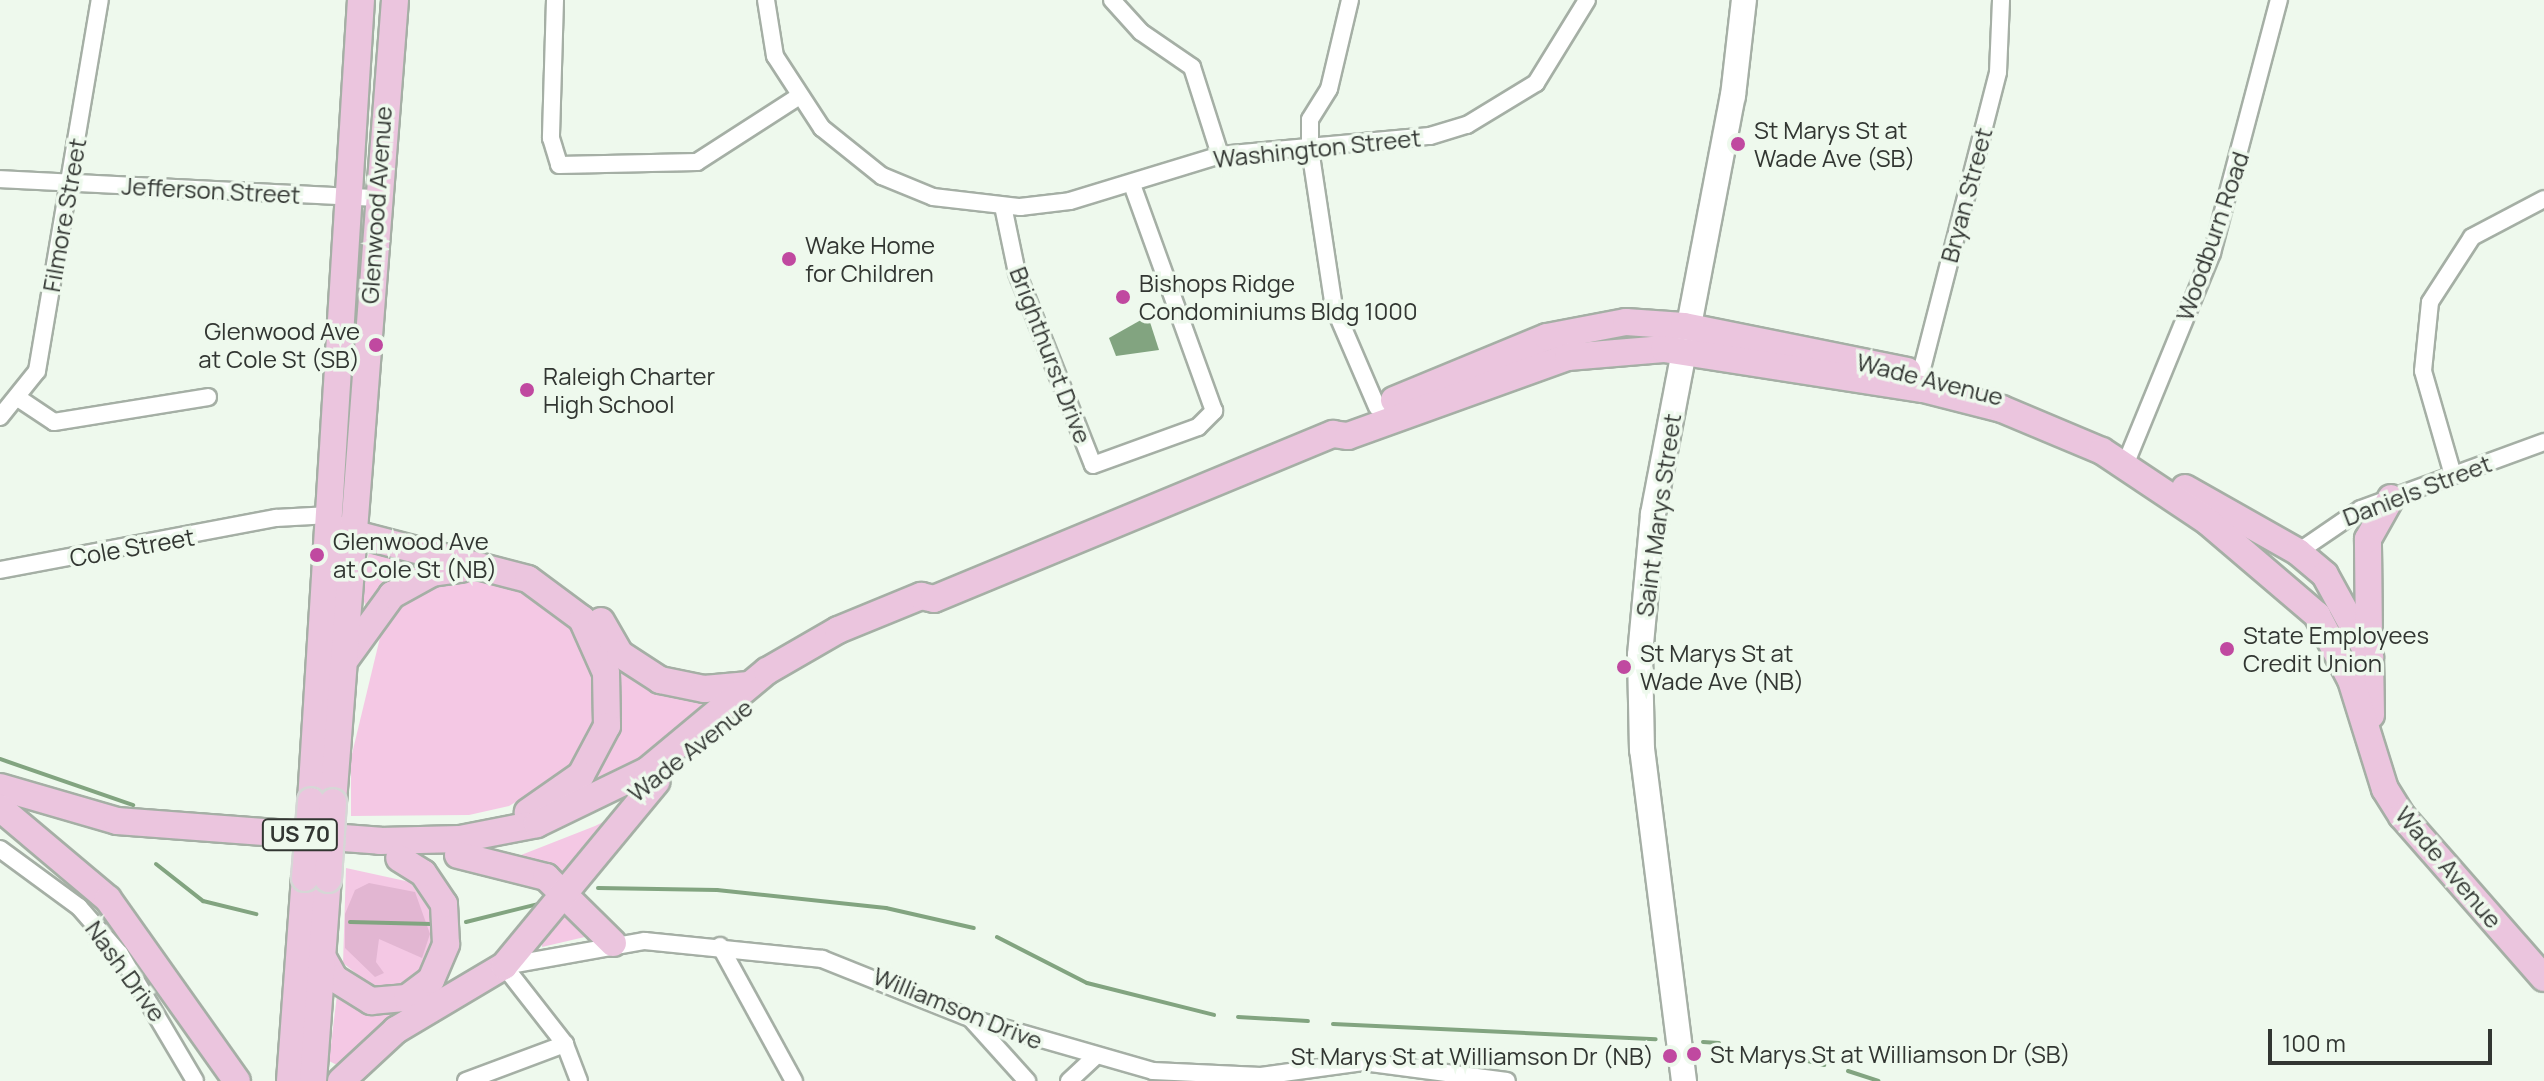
<!DOCTYPE html>
<style>
body{margin:0}
#map{position:relative;width:2544px;height:1081px;overflow:hidden;background:#eef9ed;font-family:Manrope,sans-serif}
div>[style]{position:absolute}
.green>*{inset:0;background:#f4c8e4}
.forest>*{inset:0;background:#e2b6d2}
.water>*{inset:0;background:#82a480}
.stream>*{height:4px;margin:-2px;padding:0 2px;transform-origin:2px;border-radius:2px;background:#82a480}
.roads{filter:drop-shadow(2px 0 #a5afa5) drop-shadow(-2px 0 #a5afa5) drop-shadow(0 2px #a5afa5) drop-shadow(0 -2px #a5afa5)}
.street>*{height:16px;margin:-8px;padding:0 8px;transform-origin:8px;border-radius:8px;background:#fff}
.secondary>*{height:24px;margin:-12px;padding:0 12px;transform-origin:12px;border-radius:12px;background:#fff}
.primary>*{height:26px;margin:-13px;padding:0 13px;transform-origin:13px;border-radius:13px;background:#ebc5de}
.bridges{filter:drop-shadow(2px 0 #d6d7d6) drop-shadow(-2px 0 #d6d7d6) drop-shadow(0 2px #d6d7d6) drop-shadow(0 -2px #d6d7d6)}
.primary-bridge>*{height:26px;margin:-13px;padding:0 13px;transform-origin:13px;border-radius:13px;background:#ebc5de}
.dots>*{width:22px;height:22px;translate:-50% -50%;box-sizing:border-box;border:4px solid #eef9ed;border-radius:50%}
span{translate:-50% -50%;white-space:nowrap;text-align:center;line-height:1.15;-webkit-text-stroke:7px #eef9ed;paint-order:stroke}
.shield-label span{padding:2px 6px;background:#eef9ed;border:2px solid;border-radius:6px;-webkit-text-stroke-width:0}
.shield-label{font-size:22px;color:#323632;font-weight:700}
.poi-label{font-size:24px;color:#323632}
.left{translate:0 -50%;text-align:left}
.right{translate:-100% -50%;text-align:right}
.street-label{font-size:24px;color:#323632}
.scale{position:absolute;left:2268px;top:1029px;width:224px;height:36px;box-sizing:border-box;border:4px solid #323632;border-top:0;padding-left:10px;font-size:24px;line-height:28px;white-space:nowrap;color:#323632;-webkit-text-stroke:6px #eef9ed;paint-order:stroke}
</style>
<div id="map">
<div class="green">
<div style="clip-path:polygon(370px 547px,421px 565px,366px 607px,361px 593px)"></div>
<div style="clip-path:polygon(488px 576px,534px 589px,588px 642px,602px 712px,583px 762px,509px 806px,469px 815px,351px 816px,351px 758px,384px 621px,428px 587px)"></div>
<div style="clip-path:polygon(606px 649px,713px 696px,655px 748px,581px 791px)"></div>
<div style="clip-path:polygon(621px 813px,575px 882px,516px 857px,595px 826px)"></div>
<div style="clip-path:polygon(346px 868px,410px 882px,433px 915px,434px 940px,419px 974px,401px 987px,374px 988px,343px 963px)"></div>
<div style="clip-path:polygon(568px 909px,589px 936px,542px 947px,542px 941px)"></div>
<div style="clip-path:polygon(337px 995px,366px 1013px,402px 1013px,337px 1065px,329px 1061px)"></div>
</div>
<div class="forest">
<div style="clip-path:polygon(369px 883px,415px 892px,430px 934px,422px 958px,379px 939px,376px 962px,384px 973px,375px 977px,345px 948px,345px 914px,355px 890px)"></div>
</div>
<div class="water">
<div style="clip-path:polygon(1148px 316px,1159px 350px,1116px 356px,1109px 338px)"></div>
</div>
<div class="stream">
<div style="left:0;top:759px;width:141px;rotate:19.1deg"></div>
<div style="left:156px;top:864px;width:60px;rotate:38.2deg"></div>
<div style="left:203px;top:901px;width:55px;rotate:13.8deg"></div>
<div style="left:598px;top:888px;width:119px;rotate:1deg"></div>
<div style="left:717px;top:890px;width:170px;rotate:6.1deg"></div>
<div style="left:886px;top:908px;width:90px;rotate:12.8deg"></div>
<div style="left:350px;top:922px;width:82px;rotate:1.4deg"></div>
<div style="left:466px;top:922px;width:78px;rotate:-14deg"></div>
<div style="left:997px;top:937px;width:101px;rotate:27.1deg"></div>
<div style="left:1087px;top:983px;width:131px;rotate:14.1deg"></div>
<div style="left:1238px;top:1017px;width:70px;rotate:3.3deg"></div>
<div style="left:1333px;top:1024px;width:323px;rotate:2.7deg"></div>
<div style="left:1703px;top:1042px;width:16px;rotate:4deg"></div>
<div style="left:1800px;top:1059px;width:25px;rotate:14deg"></div>
<div style="left:1848px;top:1071px;width:32px;rotate:18deg"></div>
</div>
<div class="roads">
<div class="street">
<div style="left:555px;top:0;width:138px;rotate:91.7deg"></div>
<div style="left:551px;top:138px;width:28px;rotate:73deg"></div>
<div style="left:559px;top:165px;width:138px;rotate:-1.2deg"></div>
<div style="left:697px;top:162px;width:120px;rotate:-32.8deg"></div>
<div style="left:766px;top:0;width:57px;rotate:80.9deg"></div>
<div style="left:775px;top:56px;width:86px;rotate:56.9deg"></div>
<div style="left:822px;top:128px;width:77px;rotate:38.7deg"></div>
<div style="left:882px;top:176px;width:55px;rotate:22.4deg"></div>
<div style="left:933px;top:197px;width:88px;rotate:6.6deg"></div>
<div style="left:1020px;top:207px;width:50px;rotate:-6.8deg"></div>
<div style="left:1070px;top:201px;width:157px;rotate:-17deg"></div>
<div style="left:1220px;top:155px;width:211px;rotate:-5.2deg"></div>
<div style="left:1430px;top:136px;width:39px;rotate:-17deg"></div>
<div style="left:1467px;top:125px;width:81px;rotate:-31.3deg"></div>
<div style="left:1536px;top:83px;width:97px;rotate:-58.4deg"></div>
<div style="left:1112px;top:0;width:43px;rotate:47.8deg"></div>
<div style="left:1141px;top:32px;width:62px;rotate:34.5deg"></div>
<div style="left:1192px;top:67px;width:92px;rotate:72.3deg"></div>
<div style="left:1350px;top:0;width:91px;rotate:103.3deg"></div>
<div style="left:1329px;top:89px;width:36px;rotate:122deg"></div>
<div style="left:1310px;top:120px;width:29px;rotate:90deg"></div>
<div style="left:1310px;top:149px;width:160px;rotate:81.4deg"></div>
<div style="left:1334px;top:307px;width:109px;rotate:66.7deg"></div>
<div style="left:0;top:179px;width:375px;rotate:2.9deg"></div>
<div style="left:1003px;top:206px;width:68px;rotate:78.2deg"></div>
<div style="left:1017px;top:273px;width:206px;rotate:68.4deg"></div>
<div style="left:1093px;top:465px;width:112px;rotate:-19.9deg"></div>
<div style="left:1198px;top:427px;width:23px;rotate:-45deg"></div>
<div style="left:1214px;top:411px;width:241px;rotate:-109.9deg"></div>
<div style="left:1917px;top:388px;width:326px;rotate:-75.6deg"></div>
<div style="left:1998px;top:72px;width:72px;rotate:-87.6deg"></div>
<div style="left:18px;top:398px;width:43px;rotate:33.7deg"></div>
<div style="left:54px;top:422px;width:156px;rotate:-9.2deg"></div>
<div style="left:0;top:417px;width:59px;rotate:-51.2deg"></div>
<div style="left:37px;top:371px;width:376px;rotate:-80.4deg"></div>
<div style="left:2125px;top:465px;width:229px;rotate:-67.7deg"></div>
<div style="left:2212px;top:253px;width:262px;rotate:-75.2deg"></div>
<div style="left:2453px;top:475px;width:108px;rotate:-106.1deg"></div>
<div style="left:2423px;top:371px;width:69px;rotate:-84.2deg"></div>
<div style="left:2430px;top:302px;width:77px;rotate:-57.1deg"></div>
<div style="left:2472px;top:237px;width:81px;rotate:-27.8deg"></div>
<div style="left:2298px;top:552px;width:76px;rotate:-34.3deg"></div>
<div style="left:2361px;top:509px;width:195px;rotate:-20.1deg"></div>
<div style="left:0;top:570px;width:281px;rotate:-10.7deg"></div>
<div style="left:276px;top:518px;width:54px;rotate:-3.2deg"></div>
<div style="left:0;top:849px;width:98px;rotate:36.3deg"></div>
<div style="left:79px;top:907px;width:62px;rotate:48.9deg"></div>
<div style="left:120px;top:954px;width:147px;rotate:59.4deg"></div>
<div style="left:720px;top:946px;width:154px;rotate:61.3deg"></div>
<div style="left:973px;top:1021px;width:81px;rotate:48deg"></div>
<div style="left:466px;top:1081px;width:106px;rotate:-20.5deg"></div>
<div style="left:579px;top:1081px;width:40px;rotate:-111deg"></div>
<div style="left:565px;top:1044px;width:99px;rotate:-128deg"></div>
<div style="left:504px;top:966px;width:143px;rotate:-10.1deg"></div>
<div style="left:645px;top:941px;width:178px;rotate:5.8deg"></div>
<div style="left:822px;top:959px;width:162px;rotate:21.8deg"></div>
<div style="left:972px;top:1019px;width:188px;rotate:16deg"></div>
<div style="left:1153px;top:1071px;width:108px;rotate:2.7deg"></div>
<div style="left:1261px;top:1076px;width:103px;rotate:-7.8deg"></div>
<div style="left:1363px;top:1062px;width:145px;rotate:7.5deg"></div>
<div style="left:1069px;top:1081px;width:33px;rotate:-43deg"></div>
</div>
<div class="secondary">
<div style="left:1684px;top:1081px;width:334px;rotate:-97.2deg"></div>
<div style="left:1642px;top:750px;width:95px;rotate:-91.2deg"></div>
<div style="left:1640px;top:655px;width:142px;rotate:-84.7deg"></div>
<div style="left:1653px;top:514px;width:426px;rotate:-79.2deg"></div>
<div style="left:1733px;top:96px;width:97px;rotate:-83.5deg"></div>
</div>
<div class="primary">
<div style="left:1394px;top:400px;width:165px;rotate:-22.4deg"></div>
<div style="left:1547px;top:337px;width:80px;rotate:-10.8deg"></div>
<div style="left:1626px;top:322px;width:58px;rotate:3.9deg"></div>
<div style="left:1684px;top:326px;width:228px;rotate:11.4deg"></div>
<div style="left:2185px;top:488px;width:130px;rotate:29.5deg"></div>
<div style="left:2298px;top:552px;width:35px;rotate:40deg"></div>
<div style="left:2325px;top:575px;width:94px;rotate:61.2deg"></div>
<div style="left:2370px;top:657px;width:58px;rotate:89deg"></div>
<div style="left:336px;top:529px;width:198px;rotate:14.6deg"></div>
<div style="left:528px;top:579px;width:67px;rotate:36.5deg"></div>
<div style="left:582px;top:619px;width:59px;rotate:66deg"></div>
<div style="left:606px;top:673px;width:53px;rotate:88.9deg"></div>
<div style="left:607px;top:726px;width:55px;rotate:118deg"></div>
<div style="left:581px;top:775px;width:65px;rotate:145.1deg"></div>
<div style="left:601px;top:621px;width:38px;rotate:60deg"></div>
<div style="left:620px;top:654px;width:48px;rotate:33deg"></div>
<div style="left:660px;top:680px;width:45px;rotate:11.6deg"></div>
<div style="left:704px;top:689px;width:45px;rotate:-5.1deg"></div>
<div style="left:2369px;top:641px;width:102px;rotate:-90.6deg"></div>
<div style="left:2368px;top:539px;width:47px;rotate:-60.7deg"></div>
<div style="left:347px;top:657px;width:77px;rotate:-54deg"></div>
<div style="left:392px;top:595px;width:46px;rotate:-28.8deg"></div>
<div style="left:432px;top:573px;width:29px;rotate:-8deg"></div>
<div style="left:0;top:787px;width:122px;rotate:16.2deg"></div>
<div style="left:117px;top:821px;width:264px;rotate:4.3deg"></div>
<div style="left:380px;top:841px;width:80px;rotate:-1.4deg"></div>
<div style="left:460px;top:839px;width:78px;rotate:-11deg"></div>
<div style="left:537px;top:824px;width:123px;rotate:-25.9deg"></div>
<div style="left:648px;top:770px;width:155px;rotate:-39.8deg"></div>
<div style="left:767px;top:671px;width:82px;rotate:-30deg"></div>
<div style="left:838px;top:630px;width:90px;rotate:-22.3deg"></div>
<div style="left:921px;top:596px;width:13px;rotate:13deg"></div>
<div style="left:934px;top:599px;width:432px;rotate:-22.5deg"></div>
<div style="left:1333px;top:434px;width:15px;rotate:8deg"></div>
<div style="left:1348px;top:436px;width:234px;rotate:-19.8deg"></div>
<div style="left:1568px;top:357px;width:96px;rotate:-4.8deg"></div>
<div style="left:1664px;top:349px;width:262px;rotate:8.8deg"></div>
<div style="left:1923px;top:389px;width:81px;rotate:14.2deg"></div>
<div style="left:2002px;top:409px;width:108px;rotate:22.8deg"></div>
<div style="left:2102px;top:451px;width:126px;rotate:33.7deg"></div>
<div style="left:2207px;top:521px;width:145px;rotate:40.5deg"></div>
<div style="left:2317px;top:615px;width:73px;rotate:62.4deg"></div>
<div style="left:2351px;top:680px;width:114px;rotate:72.7deg"></div>
<div style="left:2385px;top:789px;width:32px;rotate:58deg"></div>
<div style="left:2402px;top:816px;width:215px;rotate:48.8deg"></div>
<div style="left:311px;top:801px;width:803px;rotate:-86.43deg"></div>
<div style="left:333px;top:802px;width:804px;rotate:-85.58deg"></div>
<div style="left:0;top:808px;width:141px;rotate:40.1deg"></div>
<div style="left:108px;top:899px;width:223px;rotate:54.7deg"></div>
<div style="left:458px;top:855px;width:91px;rotate:14deg"></div>
<div style="left:546px;top:877px;width:94px;rotate:44.6deg"></div>
<div style="left:322px;top:956px;width:25px;rotate:61deg"></div>
<div style="left:334px;top:978px;width:44px;rotate:31.9deg"></div>
<div style="left:371px;top:1001px;width:36px;rotate:-5deg"></div>
<div style="left:407px;top:998px;width:30px;rotate:-37deg"></div>
<div style="left:431px;top:980px;width:39px;rotate:-67deg"></div>
<div style="left:446px;top:944px;width:40px;rotate:-92.9deg"></div>
<div style="left:444px;top:904px;width:37px;rotate:-124deg"></div>
<div style="left:423px;top:873px;width:28px;rotate:-148deg"></div>
<div style="left:290px;top:1081px;width:204px;rotate:-85.8deg"></div>
<div style="left:313px;top:1081px;width:203px;rotate:-85.8deg"></div>
<div style="left:341px;top:1081px;width:75px;rotate:-42.8deg"></div>
<div style="left:396px;top:1030px;width:126px;rotate:-30.7deg"></div>
<div style="left:504px;top:966px;width:239px;rotate:-50.4deg"></div>
</div>
</div>
<div class="bridges">
<div class="primary-bridge">
<div style="left:305px;top:878px;width:77px;rotate:-85.5deg"></div>
<div style="left:328px;top:879px;width:77px;rotate:-86.3deg"></div>
</div>
</div>
<div class="dots">
<div style="left:1738px;top:144px;background:#c049a0"></div>
<div style="left:789px;top:259px;background:#c049a0"></div>
<div style="left:1123px;top:297px;background:#c049a0"></div>
<div style="left:376px;top:345px;background:#c049a0"></div>
<div style="left:527px;top:390px;background:#c049a0"></div>
<div style="left:317px;top:555px;background:#c049a0"></div>
<div style="left:2227px;top:649px;background:#c049a0"></div>
<div style="left:1624px;top:667px;background:#c049a0"></div>
<div style="left:1694px;top:1054px;background:#c049a0"></div>
<div style="left:1670px;top:1056px;background:#c049a0"></div>
</div>
<div class="shield-label">
<span style="left:300px;top:835px">US 70</span>
</div>
<div class="poi-label">
<span class="left" style="left:1754px;top:144px">St Marys St at<br>Wade Ave (SB)</span>
<span class="left" style="left:805px;top:259px">Wake Home<br>for Children</span>
<span class="left" style="left:1139px;top:297px">Bishops Ridge<br>Condominiums Bldg 1000</span>
<span class="right" style="left:360px;top:345px">Glenwood Ave<br>at Cole St (SB)</span>
<span class="left" style="left:543px;top:390px">Raleigh Charter<br>High School</span>
<span class="left" style="left:333px;top:555px">Glenwood Ave<br>at Cole St (NB)</span>
<span class="left" style="left:2243px;top:649px">State Employees<br>Credit Union</span>
<span class="left" style="left:1640px;top:667px">St Marys St at<br>Wade Ave (NB)</span>
<span class="left" style="left:1710px;top:1054px">St Marys St at Williamson Dr (SB)</span>
<span class="right" style="left:1654px;top:1056px">St Marys St at Williamson Dr (NB)</span>
</div>
<div class="street-label">
<span style="left:1317px;top:148px;rotate:-6deg">Washington Street</span>
<span style="left:211px;top:190px;rotate:3deg">Jefferson Street</span>
<span style="left:1966px;top:195px;rotate:-75deg">Bryan Street</span>
<span style="left:376px;top:205px;rotate:-86deg">Glenwood Avenue</span>
<span style="left:64px;top:215px;rotate:-80deg">Filmore Street</span>
<span style="left:2212px;top:236px;rotate:-71deg">Woodburn Road</span>
<span style="left:1051px;top:355px;rotate:69deg">Brighthurst Drive</span>
<span style="left:1930px;top:379px;rotate:14deg">Wade Avenue</span>
<span style="left:2417px;top:490px;rotate:-21deg">Daniels Street</span>
<span style="left:1658px;top:515px;rotate:-82deg">Saint Marys Street</span>
<span style="left:132px;top:547px;rotate:-10deg">Cole Street</span>
<span style="left:690px;top:750px;rotate:-38deg">Wade Avenue</span>
<span style="left:2449px;top:867px;rotate:50deg">Wade Avenue</span>
<span style="left:126px;top:971px;rotate:54deg">Nash Drive</span>
<span style="left:958px;top:1008px;rotate:22deg">Williamson Drive</span>
</div>
<div class="scale">100 m</div>
</div>
